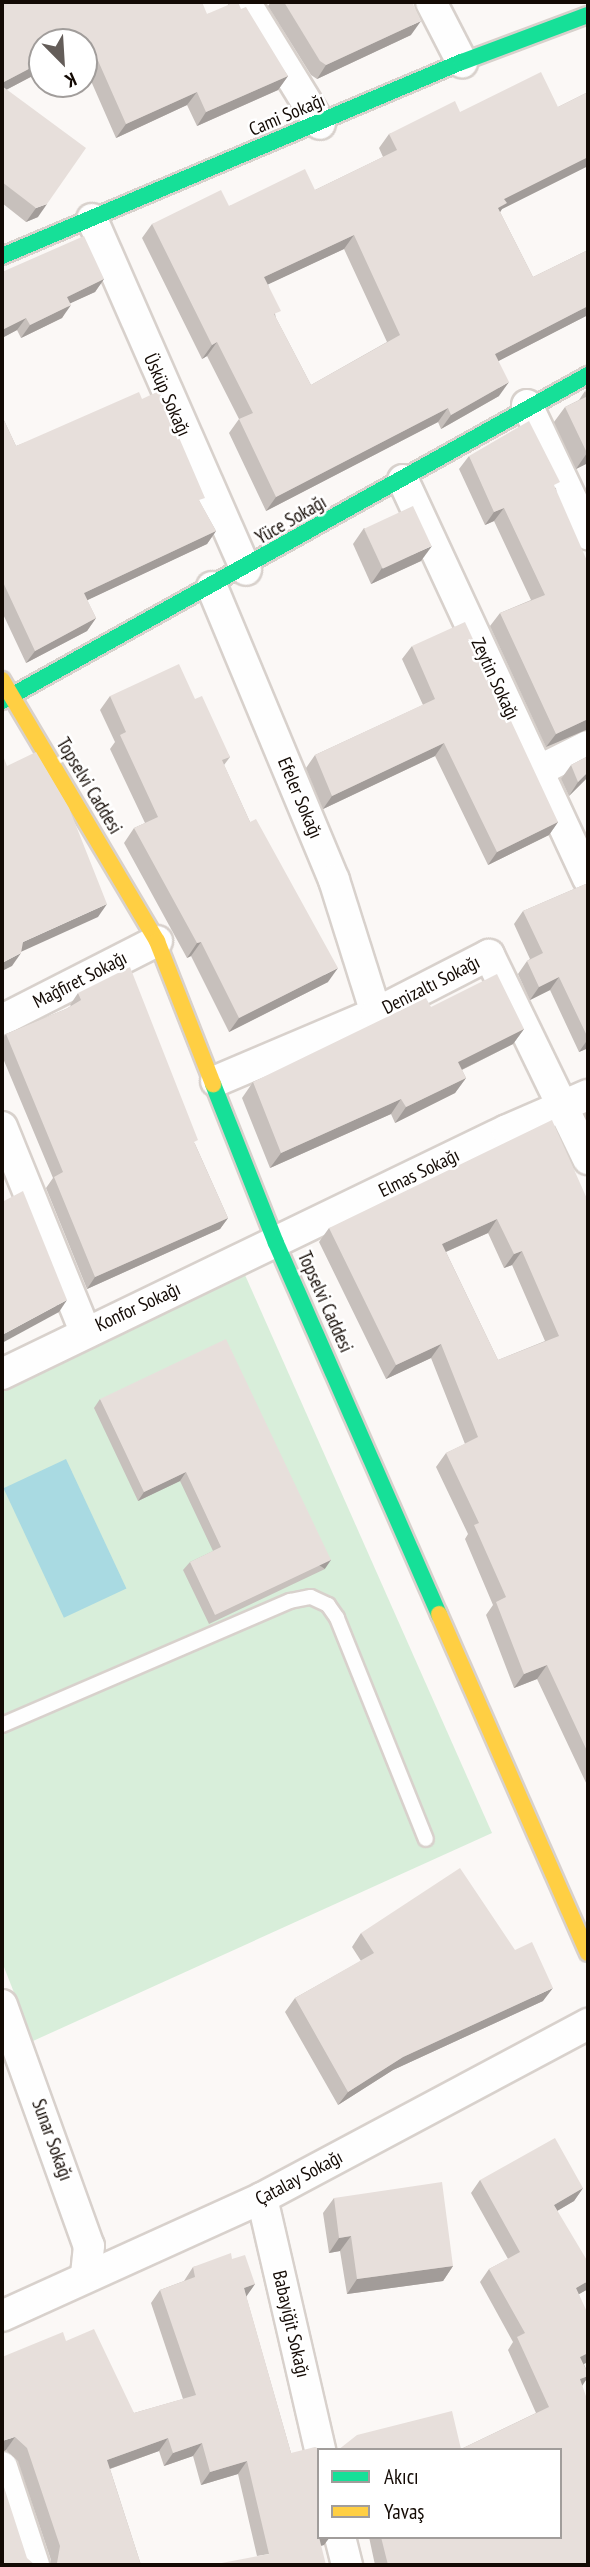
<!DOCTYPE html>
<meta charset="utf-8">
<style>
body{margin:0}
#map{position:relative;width:590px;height:2567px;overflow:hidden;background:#fbf8f6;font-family:"PT Sans Narrow",sans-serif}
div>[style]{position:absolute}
.green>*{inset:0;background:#d8eeda}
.water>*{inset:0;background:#a9dae2;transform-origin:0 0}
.roads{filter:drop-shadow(2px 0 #d8d1cc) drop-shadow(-2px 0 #d8d1cc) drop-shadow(0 2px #d8d1cc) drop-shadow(0 -2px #d8d1cc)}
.lane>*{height:14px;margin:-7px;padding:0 7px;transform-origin:7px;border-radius:7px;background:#fefefe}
.street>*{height:30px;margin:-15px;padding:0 15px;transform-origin:15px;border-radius:15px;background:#fefefe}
.fast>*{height:16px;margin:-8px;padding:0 8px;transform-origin:8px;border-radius:8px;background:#16e098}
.slow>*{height:16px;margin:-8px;padding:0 8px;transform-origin:8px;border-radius:8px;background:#ffcf43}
.wall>*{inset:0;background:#c7c0bc}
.shaded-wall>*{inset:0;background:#a29c99;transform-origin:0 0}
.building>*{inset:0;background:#e7dfdb;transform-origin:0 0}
span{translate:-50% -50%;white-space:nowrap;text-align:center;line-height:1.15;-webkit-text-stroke:5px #fff;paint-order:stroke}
.street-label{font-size:19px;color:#130a04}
.frame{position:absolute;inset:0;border:4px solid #130a04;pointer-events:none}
.legend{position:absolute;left:317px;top:2448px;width:245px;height:91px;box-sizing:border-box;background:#fff;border:2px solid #a19d9b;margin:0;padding:9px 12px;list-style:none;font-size:21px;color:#130a04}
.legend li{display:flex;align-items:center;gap:14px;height:35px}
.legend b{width:35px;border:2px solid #a19d9b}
.north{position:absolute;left:28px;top:28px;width:70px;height:70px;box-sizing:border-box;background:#fff;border:2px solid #a19d9b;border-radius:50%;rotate:156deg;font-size:19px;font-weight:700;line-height:28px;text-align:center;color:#130a04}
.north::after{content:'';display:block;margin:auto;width:24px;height:32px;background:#645d59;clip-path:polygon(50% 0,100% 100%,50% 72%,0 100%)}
</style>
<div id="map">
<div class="green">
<div style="clip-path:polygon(245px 1275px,492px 1833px,33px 2041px,2px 1962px,2px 1392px)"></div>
</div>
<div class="water">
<div style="left:66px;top:1459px;width:143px;height:69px;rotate:65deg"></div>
</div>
<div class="roads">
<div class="lane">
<div style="left:2px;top:1725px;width:314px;rotate:-23.3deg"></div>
<div style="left:290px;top:1601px;width:21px;rotate:-11deg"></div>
<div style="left:311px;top:1597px;width:19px;rotate:25deg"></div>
<div style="left:328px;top:1605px;width:16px;rotate:55deg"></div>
<div style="left:337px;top:1618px;width:238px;rotate:68.1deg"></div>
</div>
<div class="street">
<div style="left:245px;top:2px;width:143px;rotate:58.4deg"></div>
<div style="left:431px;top:2px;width:68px;rotate:62.7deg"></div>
<div style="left:92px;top:219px;width:383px;rotate:66.3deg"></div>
<div style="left:527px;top:405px;width:143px;rotate:64.7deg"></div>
<div style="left:403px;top:480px;width:439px;rotate:65.1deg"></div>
<div style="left:212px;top:587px;width:317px;rotate:67.4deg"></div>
<div style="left:334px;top:880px;width:139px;rotate:72.5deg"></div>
<div style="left:538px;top:771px;width:56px;rotate:-26.6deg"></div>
<div style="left:2px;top:1020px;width:174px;rotate:-27deg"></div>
<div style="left:216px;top:1081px;width:174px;rotate:-23deg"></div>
<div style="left:376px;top:1013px;width:127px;rotate:-27.2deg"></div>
<div style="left:489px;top:955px;width:227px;rotate:64.1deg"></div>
<div style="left:2px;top:1127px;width:220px;rotate:67.9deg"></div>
<div style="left:2px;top:1374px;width:561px;rotate:-25.79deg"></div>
<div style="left:507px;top:1130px;width:88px;rotate:-23.4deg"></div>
<div style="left:2px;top:2005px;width:256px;rotate:70.2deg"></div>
<div style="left:89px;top:2246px;width:31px;rotate:96deg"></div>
<div style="left:262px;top:2198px;width:259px;rotate:77deg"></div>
<div style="left:2px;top:2316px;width:286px;rotate:-24.4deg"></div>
<div style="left:262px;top:2198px;width:370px;rotate:-28.1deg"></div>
<div style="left:2px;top:2467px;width:103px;rotate:71.9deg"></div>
<div style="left:340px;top:2537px;width:29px;rotate:76deg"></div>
</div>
<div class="fast">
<div style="left:2px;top:256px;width:499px;rotate:-22.9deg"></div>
<div style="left:462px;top:62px;width:134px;rotate:-20.5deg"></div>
<div style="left:2px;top:701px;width:671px;rotate:-29.09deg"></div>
<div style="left:213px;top:1084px;width:171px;rotate:68.4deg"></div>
<div style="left:276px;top:1243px;width:405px;rotate:66.3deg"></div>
</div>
<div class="slow">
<div style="left:2px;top:680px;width:304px;rotate:59.3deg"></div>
<div style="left:157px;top:941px;width:154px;rotate:68.6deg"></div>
<div style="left:439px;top:1614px;width:370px;rotate:66.3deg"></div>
</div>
</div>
<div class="wall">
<div style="clip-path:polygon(2px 2px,207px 14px,241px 9px,288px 76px,278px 90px,197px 126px,187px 105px,116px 138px,84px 65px,84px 42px,42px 42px,42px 71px,6px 90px,38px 217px,26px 222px,2px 203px)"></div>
<div style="clip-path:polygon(271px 2px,412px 2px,411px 35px,317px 79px,311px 75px,268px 6px)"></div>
<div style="clip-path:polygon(evenodd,588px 92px,588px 172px,586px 167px,502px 209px,500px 212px,533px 277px,588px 250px,588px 315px,498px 361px,499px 396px,441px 429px,438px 422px,266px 511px,229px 433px,239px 419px,207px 356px,202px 359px,142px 238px,152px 224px,229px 206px,315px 190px,383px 157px,379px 148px,389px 134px,460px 112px,558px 107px,588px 92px,344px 249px,387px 342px,311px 385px,276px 318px,268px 284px,344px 249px)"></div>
<div style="clip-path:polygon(2px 272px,104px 279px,95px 292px,70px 303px,62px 318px,21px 338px,17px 330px,2px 338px)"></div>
<div style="clip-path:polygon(588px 389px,588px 463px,576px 469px,554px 422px,565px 407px,579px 400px,585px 391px)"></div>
<div style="clip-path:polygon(142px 399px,216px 531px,207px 544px,87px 600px,96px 618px,87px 631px,26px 663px,2px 612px,2px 416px,16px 446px)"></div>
<div style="clip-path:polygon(469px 456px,556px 488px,588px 729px,546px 747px,490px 626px,500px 613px,531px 600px,494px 521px,485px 525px,459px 469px)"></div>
<div style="clip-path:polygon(364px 528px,421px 561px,371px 584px,353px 544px)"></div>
<div style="clip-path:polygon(412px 646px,558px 822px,549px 835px,488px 865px,435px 756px,323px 809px,306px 768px,315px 755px,423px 705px,402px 659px)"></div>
<div style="clip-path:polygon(110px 696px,195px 699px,230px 757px,224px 765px,250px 822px,328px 982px,229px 1032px,191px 956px,187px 958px,124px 843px,134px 828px,145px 823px,110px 749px,115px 742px,100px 710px)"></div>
<div style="clip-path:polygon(588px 756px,588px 777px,569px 796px,561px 779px,571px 765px)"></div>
<div style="clip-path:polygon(588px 883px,588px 1053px,586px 1049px,579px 1052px,550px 990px,530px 1000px,518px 974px,527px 961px,530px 959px,514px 924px,523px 911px)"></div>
<div style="clip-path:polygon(78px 993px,195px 1144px,228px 1218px,220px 1229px,87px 1289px,46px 1188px,53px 1178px,2px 1056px,2px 1040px,6px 1034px,66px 1009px,71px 1006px,70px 1005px)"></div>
<div style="clip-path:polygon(431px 1007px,524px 1029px,513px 1044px,462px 1070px,466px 1078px,455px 1093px,395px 1123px,391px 1114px,270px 1168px,242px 1098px,253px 1082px)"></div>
<div style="clip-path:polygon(evenodd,588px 1201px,588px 1787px,537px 1679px,514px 1688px,486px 1615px,493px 1605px,465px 1539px,468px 1534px,436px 1467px,446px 1453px,465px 1444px,431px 1358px,386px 1379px,319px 1242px,329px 1228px,588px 1201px,488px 1233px,504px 1268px,512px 1265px,545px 1341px,498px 1360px,446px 1252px,488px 1233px)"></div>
<div style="clip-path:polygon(100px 1399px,325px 1569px,209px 1624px,183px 1570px,190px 1562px,213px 1551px,180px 1481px,138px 1501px,94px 1408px)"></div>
<div style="clip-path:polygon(361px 1933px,543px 2001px,393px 2070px,338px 2105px,285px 2012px,295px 1998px,361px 1961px,352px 1947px)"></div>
<div style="clip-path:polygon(480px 2180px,583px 2188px,574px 2201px,557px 2211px,588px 2289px,579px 2294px,588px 2362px,584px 2364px,588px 2374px,588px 2377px,582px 2385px,588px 2565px,375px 2565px,369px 2537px,560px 2537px,461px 2449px,536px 2413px,508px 2350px,513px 2342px,480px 2282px,489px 2269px,508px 2259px,471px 2193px)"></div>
<div style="clip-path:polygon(334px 2198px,453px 2266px,443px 2281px,347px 2294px,340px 2251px,329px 2253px,323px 2213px)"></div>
<div style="clip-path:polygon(232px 2259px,255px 2284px,246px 2296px,291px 2453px,324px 2545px,257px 2556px,238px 2474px,201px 2485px,193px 2456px,164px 2466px,159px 2451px,110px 2469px,141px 2565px,50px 2565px,51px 2560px,18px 2461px,6px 2450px,66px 2341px,134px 2413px,183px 2399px,151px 2303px,160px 2290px,184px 2281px,193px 2267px)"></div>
</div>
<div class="shaded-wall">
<div style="clip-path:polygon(421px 21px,411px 35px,317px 79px,326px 65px)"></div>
<div style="clip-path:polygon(42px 62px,42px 71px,2px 92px,2px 83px)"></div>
<div style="clip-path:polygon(288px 76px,278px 90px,197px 126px,206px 112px)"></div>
<div style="clip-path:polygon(197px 92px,187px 105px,116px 138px,126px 124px)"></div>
<div style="clip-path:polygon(588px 157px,588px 164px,586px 167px,502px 209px,497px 217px,488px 222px,504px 199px)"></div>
<div style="clip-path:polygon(47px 204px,38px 217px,26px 222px,36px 208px)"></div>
<div style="clip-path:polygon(354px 235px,344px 249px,254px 291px,264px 277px)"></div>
<div style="clip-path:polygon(104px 279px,95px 292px,58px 309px,67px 297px)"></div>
<div style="clip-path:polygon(71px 305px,62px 318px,21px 338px,30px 325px)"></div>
<div style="clip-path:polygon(588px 306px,588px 315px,485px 368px,495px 354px)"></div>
<div style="clip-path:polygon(26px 318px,17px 330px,2px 338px,2px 330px)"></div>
<div style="clip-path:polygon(217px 342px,207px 356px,202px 359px,212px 345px)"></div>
<div style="clip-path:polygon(509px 382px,499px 396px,441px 429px,451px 415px)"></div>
<div style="clip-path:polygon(448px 408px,438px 422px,266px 511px,276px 497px)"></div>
<div style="clip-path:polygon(587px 453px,588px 453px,588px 463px,576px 469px)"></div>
<div style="clip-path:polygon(504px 508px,494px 521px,485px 525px,494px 512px)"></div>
<div style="clip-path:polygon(216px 531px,207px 544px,75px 606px,84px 593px)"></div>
<div style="clip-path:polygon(432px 546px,421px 561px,371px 584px,382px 568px)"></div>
<div style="clip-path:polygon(96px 618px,87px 631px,26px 663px,35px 651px)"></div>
<div style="clip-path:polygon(588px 719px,588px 729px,546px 747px,556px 734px)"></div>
<div style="clip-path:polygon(444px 743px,435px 756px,323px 809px,332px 796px)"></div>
<div style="clip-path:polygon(588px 772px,588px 777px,569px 796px,578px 782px)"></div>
<div style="clip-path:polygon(558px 822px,549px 835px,488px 865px,497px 852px)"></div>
<div style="clip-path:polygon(107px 904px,98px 917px,14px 955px,23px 942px)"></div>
<div style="clip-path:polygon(201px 942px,191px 956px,187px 958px,197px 943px)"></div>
<div style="clip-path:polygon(21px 953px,12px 966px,2px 971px,2px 963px)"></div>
<div style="clip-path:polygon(338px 968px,328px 982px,229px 1032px,239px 1018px)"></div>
<div style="clip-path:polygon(559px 977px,550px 990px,530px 1000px,539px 987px)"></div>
<div style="clip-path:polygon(524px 1029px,513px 1044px,447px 1077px,458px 1062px)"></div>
<div style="clip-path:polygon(588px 1039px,588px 1045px,586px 1049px,579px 1052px)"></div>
<div style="clip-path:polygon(466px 1078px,455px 1093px,395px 1123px,406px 1107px)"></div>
<div style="clip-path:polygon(401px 1099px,391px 1114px,270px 1168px,281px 1153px)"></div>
<div style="clip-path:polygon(228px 1218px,220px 1229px,87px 1289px,95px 1277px)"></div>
<div style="clip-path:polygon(497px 1219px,488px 1233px,432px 1258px,442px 1244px)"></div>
<div style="clip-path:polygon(522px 1251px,512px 1265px,504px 1268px,514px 1254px)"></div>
<div style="clip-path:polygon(67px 1300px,59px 1312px,2px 1343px,2px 1335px)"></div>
<div style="clip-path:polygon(441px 1344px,431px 1358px,386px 1379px,396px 1365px)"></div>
<div style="clip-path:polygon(186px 1472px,180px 1481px,138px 1501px,144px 1492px)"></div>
<div style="left:331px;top:1560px;width:11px;height:128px;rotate:124deg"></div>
<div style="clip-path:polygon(547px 1665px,537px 1679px,514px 1688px,524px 1674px)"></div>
<div style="clip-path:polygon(553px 1988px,543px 2001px,393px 2070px,338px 2105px,348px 2092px,403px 2057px)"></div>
<div style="clip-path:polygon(583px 2188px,574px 2201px,545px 2218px,554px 2205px)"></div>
<div style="clip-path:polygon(351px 2236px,340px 2251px,329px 2253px,339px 2238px)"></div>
<div style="clip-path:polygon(453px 2266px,443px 2281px,347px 2294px,357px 2279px)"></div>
<div style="clip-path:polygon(588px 2281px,588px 2289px,567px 2301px,576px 2288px)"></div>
<div style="clip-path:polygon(255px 2284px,246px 2297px,244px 2288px)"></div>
<div style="clip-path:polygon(588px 2353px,588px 2362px,571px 2370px,580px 2357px)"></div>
<div style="clip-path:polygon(588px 2376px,588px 2377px,580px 2389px,580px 2379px)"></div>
<div style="clip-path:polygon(15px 2437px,6px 2450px,2px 2452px,2px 2441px)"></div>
<div style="clip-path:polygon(168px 2438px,159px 2451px,98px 2473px,107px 2460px)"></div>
<div style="clip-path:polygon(202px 2443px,193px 2456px,164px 2466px,173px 2453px)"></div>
<div style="clip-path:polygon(247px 2461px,238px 2474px,201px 2485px,210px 2472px)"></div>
<div style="clip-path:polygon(319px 2537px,330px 2537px,324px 2545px,310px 2549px)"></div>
</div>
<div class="building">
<div style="clip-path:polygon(2px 2px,202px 2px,207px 14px,235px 2px,238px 2px,241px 9px,246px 7px,288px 76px,206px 112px,197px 92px,126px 124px,88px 38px,81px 42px,42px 42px,42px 62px,2px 83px)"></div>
<div style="clip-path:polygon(284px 2px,412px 2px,421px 21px,326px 65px,320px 61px)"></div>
<div style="clip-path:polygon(evenodd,541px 72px,558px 107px,588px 92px,588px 157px,504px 199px,507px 203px,498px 208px,533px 277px,588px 250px,588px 306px,495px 354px,509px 382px,451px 415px,448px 408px,276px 497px,239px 419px,253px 413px,217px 342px,212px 345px,152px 224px,221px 190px,229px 206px,305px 169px,315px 190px,397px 150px,389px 134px,455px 101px,460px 112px,541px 72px,354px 235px,400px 335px,311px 385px,274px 314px,281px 311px,264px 277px,354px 235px)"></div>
<div style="clip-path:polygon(2px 86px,86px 148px,47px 204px,36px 208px,2px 182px)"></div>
<div style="clip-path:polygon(84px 236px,104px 279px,67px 297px,71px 305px,30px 325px,26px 318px,2px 330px,2px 272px)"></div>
<div style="clip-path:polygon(588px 389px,588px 453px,587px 453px,565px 407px,588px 396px,585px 391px)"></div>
<div style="clip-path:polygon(159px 391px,205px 498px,199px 500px,216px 531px,84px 593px,96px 618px,35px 651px,2px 580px,2px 416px,16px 446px,139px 392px,142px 399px)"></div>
<div style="clip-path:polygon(529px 421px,560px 482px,554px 485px,588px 563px,588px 719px,556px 734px,500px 613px,545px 595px,504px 508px,494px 512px,469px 456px)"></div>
<div style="left:413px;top:506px;width:44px;height:54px;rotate:65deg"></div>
<div style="clip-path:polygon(465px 622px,558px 822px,497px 852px,444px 743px,332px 796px,315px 755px,435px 699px,412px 646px)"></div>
<div style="clip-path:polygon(179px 664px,195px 699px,202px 696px,230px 757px,222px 760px,250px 822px,256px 819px,338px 968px,239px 1018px,201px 942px,197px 943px,134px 828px,158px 817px,120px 735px,126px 732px,110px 696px)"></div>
<div style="clip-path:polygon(36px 752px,69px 808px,107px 904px,23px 942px,21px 953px,2px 963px,2px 753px,7px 766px)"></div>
<div style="clip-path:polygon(588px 756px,588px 772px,578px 782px,571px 765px)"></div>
<div style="clip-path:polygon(588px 883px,588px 1038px,559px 977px,539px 987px,527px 961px,543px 953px,523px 911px)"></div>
<div style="clip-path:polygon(130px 967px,198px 1140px,194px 1142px,228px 1218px,95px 1277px,54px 1177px,63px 1172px,6px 1034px,66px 1009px,81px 1000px,78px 993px)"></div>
<div style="clip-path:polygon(497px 974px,524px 1029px,458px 1062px,466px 1078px,406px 1107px,401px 1099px,281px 1153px,253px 1082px,426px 998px,431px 1007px)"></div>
<div style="clip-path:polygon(evenodd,552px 1120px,588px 1201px,588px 1753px,547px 1665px,524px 1674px,496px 1602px,506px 1597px,474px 1525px,479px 1523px,446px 1453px,478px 1437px,441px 1344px,396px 1365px,329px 1228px,552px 1120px,497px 1219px,514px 1254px,522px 1251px,559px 1336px,498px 1360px,442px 1244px,497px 1219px)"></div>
<div style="clip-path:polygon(23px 1191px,67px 1300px,2px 1335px,2px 1202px)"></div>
<div style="clip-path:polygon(226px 1339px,331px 1560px,215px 1615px,190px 1562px,221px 1547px,186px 1472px,144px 1492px,100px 1399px)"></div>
<div style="clip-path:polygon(460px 1868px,515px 1950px,532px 1942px,553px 1988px,403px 2057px,348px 2092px,295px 1998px,374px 1953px,361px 1933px)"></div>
<div style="clip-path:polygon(555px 2138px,583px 2188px,554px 2205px,588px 2262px,588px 2281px,576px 2288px,588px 2314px,588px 2353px,580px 2357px,588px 2374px,588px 2376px,580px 2379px,588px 2402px,588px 2565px,388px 2565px,381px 2537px,560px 2537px,560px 2450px,338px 2450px,357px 2435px,452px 2411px,461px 2449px,549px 2407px,517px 2337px,525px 2333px,489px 2269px,520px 2252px,480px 2180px)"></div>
<div style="clip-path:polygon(442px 2182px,453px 2266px,357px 2279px,351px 2236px,339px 2238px,334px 2198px)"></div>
<div style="clip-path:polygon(231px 2253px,232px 2259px,245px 2255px,255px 2284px,244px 2288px,291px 2453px,315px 2447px,322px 2450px,319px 2450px,319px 2537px,326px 2565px,211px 2565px,269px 2554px,247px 2461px,210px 2472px,202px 2443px,173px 2453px,168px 2438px,107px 2460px,141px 2565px,53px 2565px,57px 2563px,60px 2546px,27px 2448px,15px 2437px,2px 2441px,2px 2357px,63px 2332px,66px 2341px,94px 2329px,134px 2413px,196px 2395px,160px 2290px,195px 2277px,193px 2267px)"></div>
<div style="clip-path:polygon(2px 2481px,27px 2558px,35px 2565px,2px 2565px)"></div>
</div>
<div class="street-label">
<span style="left:287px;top:115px;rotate:-23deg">Cami Sokağı</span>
<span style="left:167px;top:395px;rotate:66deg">Üsküp Sokağı</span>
<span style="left:291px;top:520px;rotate:-30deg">Yüce Sokağı</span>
<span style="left:495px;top:679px;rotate:65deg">Zeytin Sokağı</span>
<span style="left:89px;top:786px;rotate:59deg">Topselvi Caddesi</span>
<span style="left:300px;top:798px;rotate:67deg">Efeler Sokağı</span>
<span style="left:80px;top:980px;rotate:-27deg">Mağfiret Sokağı</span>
<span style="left:431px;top:985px;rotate:-27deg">Denizaltı Sokağı</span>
<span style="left:419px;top:1173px;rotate:-26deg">Elmas Sokağı</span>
<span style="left:325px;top:1302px;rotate:66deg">Topselvi Caddesi</span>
<span style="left:138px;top:1307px;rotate:-25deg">Konfor Sokağı</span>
<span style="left:52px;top:2140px;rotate:70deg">Sunar Sokağı</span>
<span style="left:299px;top:2178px;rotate:-28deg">Çatalay Sokağı</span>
<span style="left:291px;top:2324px;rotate:77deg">Babayiğit Sokağı</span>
</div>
<div class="frame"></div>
<ul class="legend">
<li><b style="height:9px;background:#16e098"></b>Akıcı</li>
<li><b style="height:9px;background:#ffcf43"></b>Yavaş</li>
</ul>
<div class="north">K</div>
</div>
